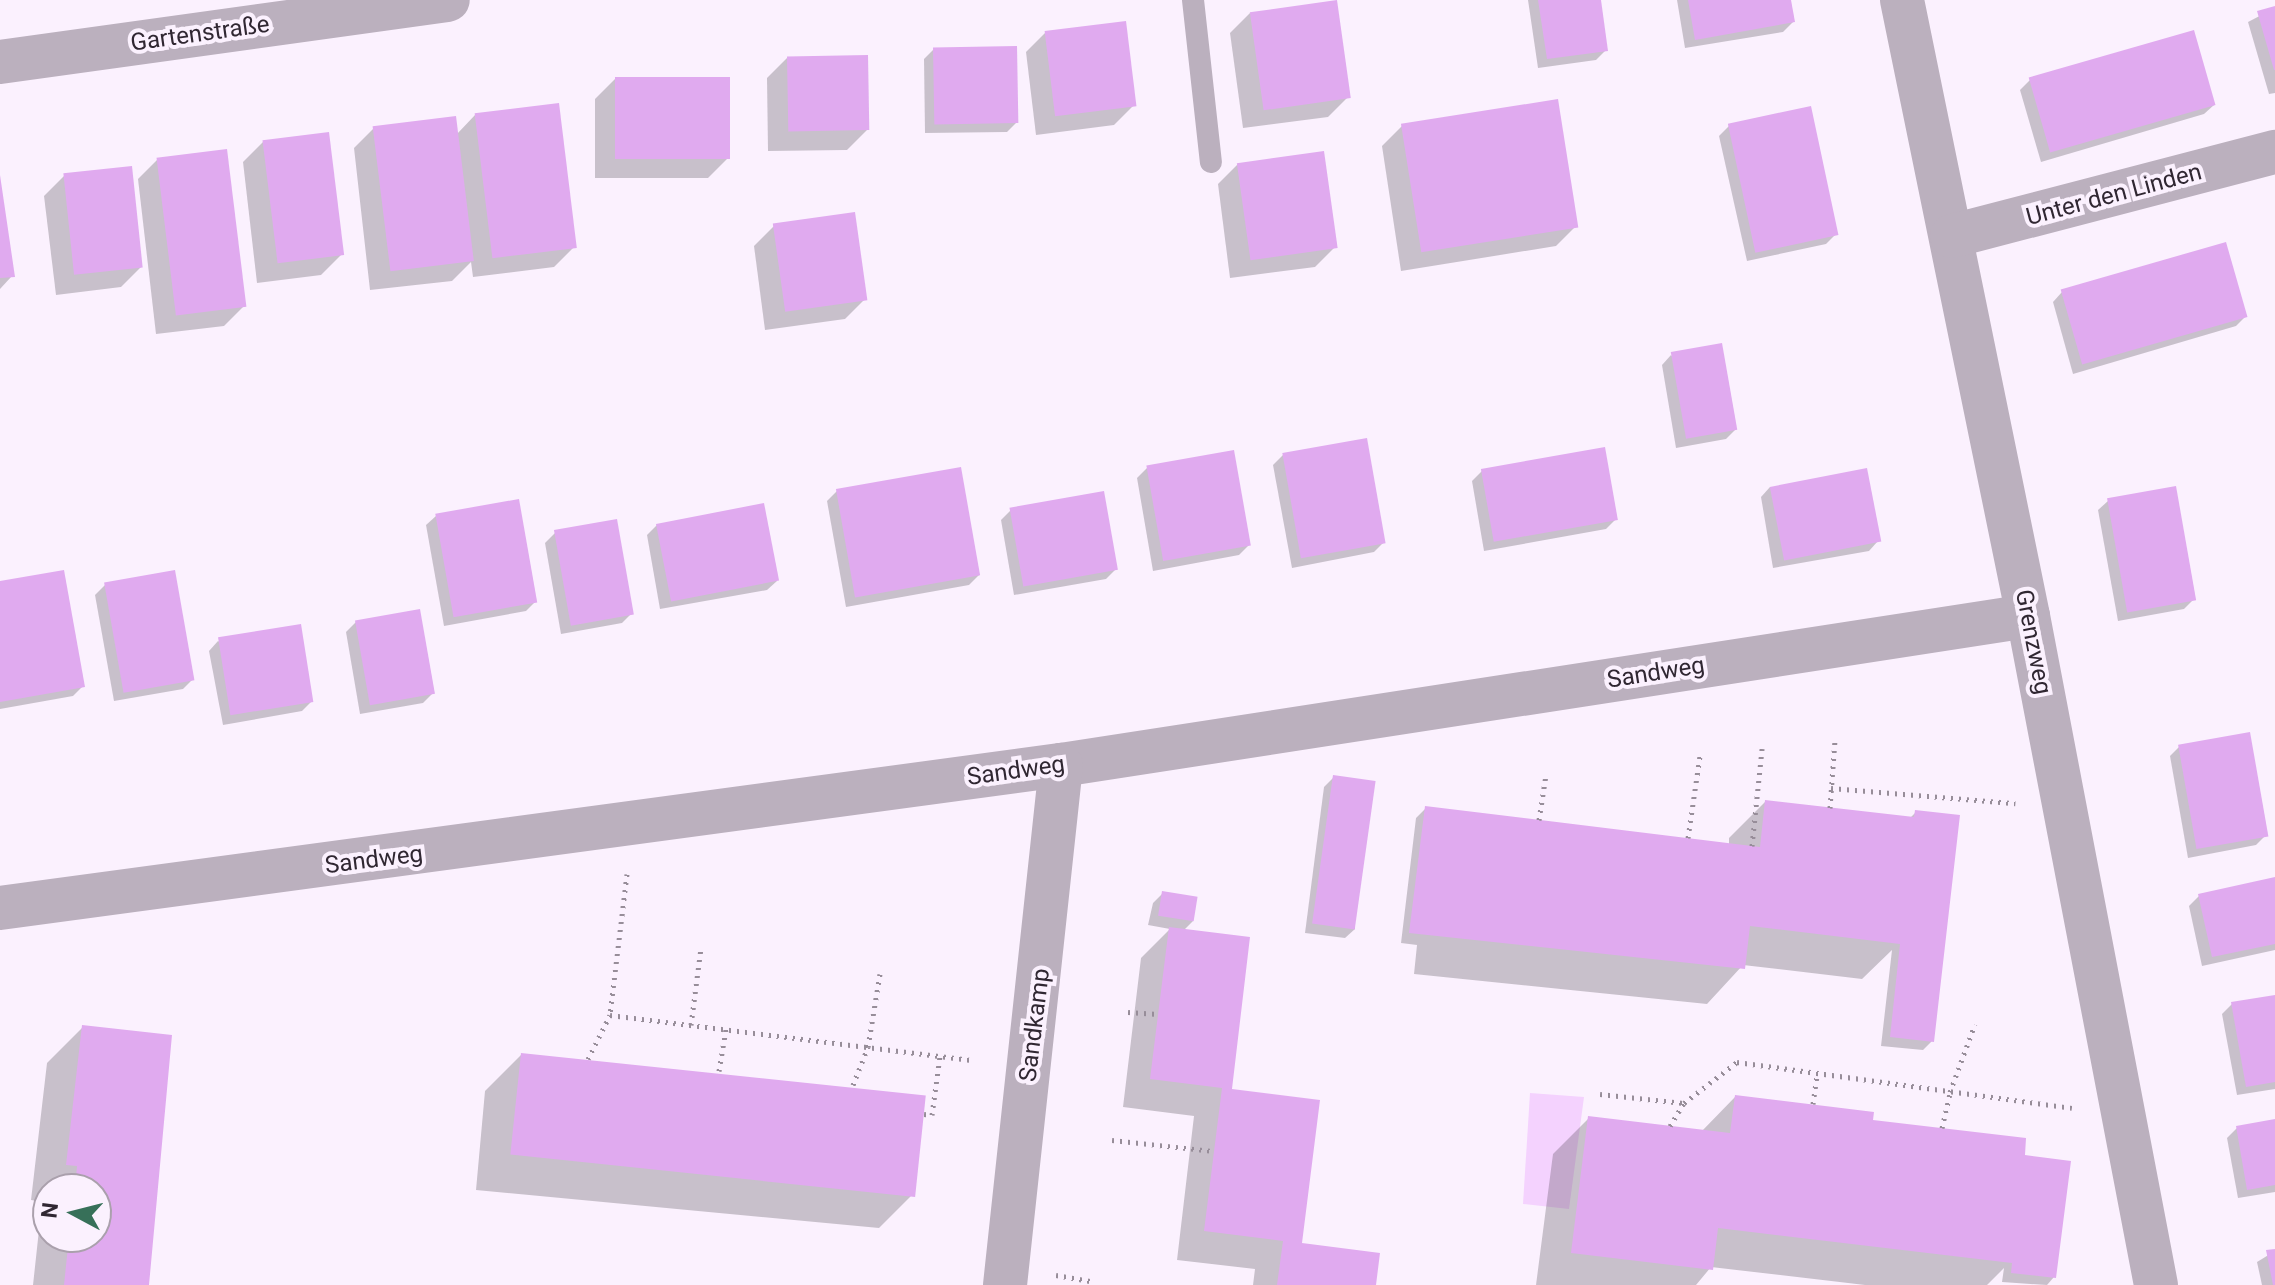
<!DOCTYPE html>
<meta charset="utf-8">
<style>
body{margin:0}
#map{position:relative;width:2275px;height:1285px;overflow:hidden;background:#fbf1fe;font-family:Roboto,sans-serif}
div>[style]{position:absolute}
.green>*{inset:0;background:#f4d2fe}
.shadow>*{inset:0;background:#0003}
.building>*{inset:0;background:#e0aaef;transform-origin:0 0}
.path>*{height:5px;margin-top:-2.5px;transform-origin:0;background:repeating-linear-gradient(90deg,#978d99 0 2px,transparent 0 8px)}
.lane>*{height:22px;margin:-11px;padding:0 11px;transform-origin:11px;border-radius:11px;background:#bbb0be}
.street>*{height:44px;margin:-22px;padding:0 22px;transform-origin:22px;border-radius:22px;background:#bbb0be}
span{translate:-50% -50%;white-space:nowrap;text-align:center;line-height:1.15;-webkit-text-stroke:8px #fbf1fe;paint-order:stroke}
.street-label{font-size:24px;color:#302732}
.north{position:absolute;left:32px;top:1173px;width:80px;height:80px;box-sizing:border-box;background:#fbf1fe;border:2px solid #aaa0ac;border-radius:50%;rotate:277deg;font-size:22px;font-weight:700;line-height:32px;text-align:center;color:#302732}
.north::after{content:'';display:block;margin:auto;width:28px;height:36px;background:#377059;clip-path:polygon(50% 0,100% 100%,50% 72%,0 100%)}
</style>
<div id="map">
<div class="green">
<div style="clip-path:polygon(1530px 1093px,1584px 1097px,1569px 1209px,1523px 1204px)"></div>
</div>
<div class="shadow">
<div style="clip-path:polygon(1528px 0,1599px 0,1606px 50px,1596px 60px,1538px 68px)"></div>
<div style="clip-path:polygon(1677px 0,1789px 0,1793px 22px,1783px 32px,1685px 48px)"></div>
<div style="clip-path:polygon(2275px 8px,2275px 93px,2269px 94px,2248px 22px)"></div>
<div style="clip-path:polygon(1250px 13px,1348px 97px,1328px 117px,1243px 128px,1230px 33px)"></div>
<div style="clip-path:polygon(1046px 32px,1134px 105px,1114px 125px,1036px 135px,1026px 52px)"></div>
<div style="clip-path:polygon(934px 49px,1017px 122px,1007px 132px,925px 133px,924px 59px)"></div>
<div style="clip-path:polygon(787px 58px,867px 130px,847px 150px,768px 151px,767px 78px)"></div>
<div style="clip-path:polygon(615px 79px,728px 158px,708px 178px,595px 178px,595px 99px)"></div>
<div style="clip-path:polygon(2030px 80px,2214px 105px,2204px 114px,2041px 162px,2020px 90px)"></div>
<div style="clip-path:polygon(475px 115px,574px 247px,554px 267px,473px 277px,471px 262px,452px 281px,370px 290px,354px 148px,374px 128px,457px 134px)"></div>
<div style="clip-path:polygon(1402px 126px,1576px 226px,1556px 246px,1401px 271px,1382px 146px)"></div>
<div style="clip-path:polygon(1729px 126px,1836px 234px,1826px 244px,1747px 261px,1719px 136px)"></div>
<div style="clip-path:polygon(263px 142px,341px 255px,321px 275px,257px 283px,243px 162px)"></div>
<div style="clip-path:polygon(158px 159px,244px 306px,224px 326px,156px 334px,138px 179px)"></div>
<div style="clip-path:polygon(1238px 164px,1335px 247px,1315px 267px,1230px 278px,1218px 184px)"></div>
<div style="clip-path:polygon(64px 176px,141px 267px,121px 287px,56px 295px,44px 196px)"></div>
<div style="clip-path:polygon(0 182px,12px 276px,0 289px)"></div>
<div style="clip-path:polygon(774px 226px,865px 299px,845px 319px,765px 330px,754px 246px)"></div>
<div style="clip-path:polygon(2062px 292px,2246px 316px,2236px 326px,2073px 374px,2053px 302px)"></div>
<div style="clip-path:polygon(1671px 355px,1736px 429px,1726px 439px,1676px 448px,1662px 365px)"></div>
<div style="clip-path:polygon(1283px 455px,1384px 542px,1374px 552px,1292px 568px,1273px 465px)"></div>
<div style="clip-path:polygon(1147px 468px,1249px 545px,1239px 555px,1153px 571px,1137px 478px)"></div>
<div style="clip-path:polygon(1482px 471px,1616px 519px,1606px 529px,1484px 551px,1472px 481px)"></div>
<div style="clip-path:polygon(1770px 487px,1878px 541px,1869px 551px,1773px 568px,1761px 497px)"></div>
<div style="clip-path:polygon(837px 491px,979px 575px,969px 585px,846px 607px,827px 501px)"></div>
<div style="clip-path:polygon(2108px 501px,2194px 599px,2184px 609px,2118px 621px,2098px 510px)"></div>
<div style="clip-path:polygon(1011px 510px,1116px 569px,1106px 579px,1014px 595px,1001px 520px)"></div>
<div style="clip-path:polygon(436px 516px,536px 601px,526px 611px,444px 626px,426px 525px)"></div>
<div style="clip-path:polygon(657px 525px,777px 581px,767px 590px,660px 609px,647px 535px)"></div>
<div style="clip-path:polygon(555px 533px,632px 613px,622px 623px,561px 634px,545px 543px)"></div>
<div style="clip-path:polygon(0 583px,83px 686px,73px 696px,0 709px)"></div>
<div style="clip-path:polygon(105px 585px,193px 679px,183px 689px,114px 701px,95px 595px)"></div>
<div style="clip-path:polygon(356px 622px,433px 693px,423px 703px,360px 714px,346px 632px)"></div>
<div style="clip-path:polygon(218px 641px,312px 701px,302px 711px,223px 725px,209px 651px)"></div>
<div style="clip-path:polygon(2179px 747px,2266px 835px,2256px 845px,2188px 858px,2170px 756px)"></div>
<div style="clip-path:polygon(1334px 777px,1355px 929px,1345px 938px,1305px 933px,1324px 787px)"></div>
<div style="clip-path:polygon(1765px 802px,1909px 819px,1916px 812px,1932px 1041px,1923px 1050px,1881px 1046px,1892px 950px,1862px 979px,1743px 965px,1707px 1004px,1414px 974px,1417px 945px,1401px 943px,1416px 818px,1426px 808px,1729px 845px,1729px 838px)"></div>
<div style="clip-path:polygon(2275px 879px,2275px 950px,2202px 966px,2189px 906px,2199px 896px)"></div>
<div style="clip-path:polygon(1163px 893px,1193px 921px,1183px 931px,1229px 1091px,1300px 1245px,1374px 1285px,1253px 1285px,1255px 1269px,1177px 1260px,1194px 1116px,1123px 1107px,1141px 958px,1170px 929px,1148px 925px,1153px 903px)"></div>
<div style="clip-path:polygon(2275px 997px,2275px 1089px,2237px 1095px,2222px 1014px,2232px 1004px)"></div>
<div style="clip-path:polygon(evenodd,83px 1027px,146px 1285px,33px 1285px,42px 1202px,31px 1200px,47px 1063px,83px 1027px,48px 1189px,96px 1189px,96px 1237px,48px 1237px,48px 1189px)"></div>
<div style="clip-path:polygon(521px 1055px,915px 1192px,879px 1228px,476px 1190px,485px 1091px)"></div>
<div style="clip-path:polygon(1735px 1097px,2022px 1162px,2054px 1277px,2047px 1285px,2002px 1282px,2004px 1268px,1987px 1285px,1865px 1285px,1711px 1267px,1696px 1285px,1536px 1285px,1553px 1154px,1589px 1118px,1701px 1132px)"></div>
<div style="clip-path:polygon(2275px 1121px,2275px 1192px,2238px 1198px,2227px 1138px,2237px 1128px)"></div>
<div style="clip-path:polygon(2275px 1251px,2275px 1285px,2262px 1285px,2257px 1262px)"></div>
</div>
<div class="building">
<div style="left:1337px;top:0;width:99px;height:88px;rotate:82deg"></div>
<div style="clip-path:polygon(1538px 0,1601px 0,1608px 51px,1547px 59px)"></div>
<div style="clip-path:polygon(1688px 0,1791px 0,1795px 22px,1695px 40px)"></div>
<div style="clip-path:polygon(2275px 6px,2275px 70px,2274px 70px,2257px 11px)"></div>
<div style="left:1126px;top:21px;width:86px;height:82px;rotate:83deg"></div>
<div style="left:2194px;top:30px;width:78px;height:172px;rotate:74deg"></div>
<div style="left:1017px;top:46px;width:77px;height:84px;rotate:89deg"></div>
<div style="left:868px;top:55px;width:75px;height:81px;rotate:89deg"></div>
<div style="left:615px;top:77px;width:115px;height:82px"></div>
<div style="left:1558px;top:99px;width:130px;height:159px;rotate:81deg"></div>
<div style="left:559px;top:103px;width:146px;height:85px;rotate:83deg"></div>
<div style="left:1811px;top:106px;width:132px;height:85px;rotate:78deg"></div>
<div style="left:456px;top:116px;width:146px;height:84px;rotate:83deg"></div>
<div style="left:329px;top:132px;width:124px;height:67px;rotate:83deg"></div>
<div style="left:227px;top:149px;width:159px;height:71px;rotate:83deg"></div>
<div style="left:1324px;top:151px;width:98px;height:88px;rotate:82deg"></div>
<div style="left:132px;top:166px;width:102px;height:69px;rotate:84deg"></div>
<div style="clip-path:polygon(0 175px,15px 277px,0 278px)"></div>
<div style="left:855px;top:212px;width:89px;height:83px;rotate:82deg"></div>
<div style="left:2226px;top:242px;width:78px;height:172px;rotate:74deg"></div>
<div style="left:1722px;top:343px;width:88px;height:52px;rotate:80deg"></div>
<div style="left:1367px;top:438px;width:107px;height:86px;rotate:80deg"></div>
<div style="left:1605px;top:447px;width:74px;height:126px;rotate:80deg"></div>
<div style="left:1234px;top:450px;width:97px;height:89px;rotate:80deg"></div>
<div style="left:961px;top:467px;width:110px;height:127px;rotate:80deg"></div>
<div style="left:1867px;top:468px;width:75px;height:99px;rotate:79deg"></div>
<div style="left:2176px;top:486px;width:116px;height:70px;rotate:80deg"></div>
<div style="left:1104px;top:491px;width:80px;height:96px;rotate:80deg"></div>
<div style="left:519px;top:499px;width:105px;height:85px;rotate:80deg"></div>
<div style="left:764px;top:503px;width:79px;height:110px;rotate:79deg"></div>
<div style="left:617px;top:519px;width:97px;height:64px;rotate:80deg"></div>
<div style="clip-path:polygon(64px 570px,85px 687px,0 702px,0 581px)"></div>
<div style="left:175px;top:570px;width:112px;height:72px;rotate:80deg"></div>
<div style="left:420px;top:609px;width:86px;height:66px;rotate:80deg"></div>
<div style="left:301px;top:624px;width:79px;height:84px;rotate:81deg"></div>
<div style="left:2250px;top:732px;width:106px;height:73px;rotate:80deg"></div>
<div style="left:1333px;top:775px;width:43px;height:150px;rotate:8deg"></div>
<div style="clip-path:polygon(1765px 800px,1914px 817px,1915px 810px,1960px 815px,1934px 1042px,1890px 1037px,1900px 944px,1750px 926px,1745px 969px,1409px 933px,1425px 806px,1760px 847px)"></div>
<div style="clip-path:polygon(2275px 877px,2275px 944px,2212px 957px,2198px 894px)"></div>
<div style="left:1162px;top:891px;width:36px;height:25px;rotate:9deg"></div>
<div style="clip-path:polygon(1169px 927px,1250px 937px,1232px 1089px,1320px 1100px,1302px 1243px,1380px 1253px,1376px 1285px,1277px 1285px,1283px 1241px,1204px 1231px,1222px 1088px,1150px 1079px)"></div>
<div style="clip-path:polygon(2275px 995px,2275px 1082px,2246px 1087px,2231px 1002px)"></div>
<div style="clip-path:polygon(82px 1025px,172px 1035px,149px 1285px,64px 1285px,69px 1237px,96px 1237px,96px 1189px,75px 1189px,77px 1166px,66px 1165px)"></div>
<div style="left:521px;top:1053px;width:407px;height:102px;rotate:6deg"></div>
<div style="clip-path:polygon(1735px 1095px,1874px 1112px,1873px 1120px,2026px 1138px,2025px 1155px,2071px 1161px,2056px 1278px,2011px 1273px,2012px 1263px,1718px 1228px,1713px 1270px,1571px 1253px,1588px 1116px,1730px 1133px)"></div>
<div style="clip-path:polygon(2275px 1119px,2275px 1185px,2247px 1190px,2236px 1126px)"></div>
<div style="clip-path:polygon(2275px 1249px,2275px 1285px,2273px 1285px,2266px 1250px)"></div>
</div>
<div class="path">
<div style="left:1831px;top:788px;width:185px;rotate:4.7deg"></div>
<div style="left:1830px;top:808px;width:68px;rotate:-85.8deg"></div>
<div style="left:1539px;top:820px;width:46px;rotate:-81.2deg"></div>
<div style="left:1688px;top:838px;width:83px;rotate:-81.7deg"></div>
<div style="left:1752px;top:846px;width:98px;rotate:-84.1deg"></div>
<div style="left:627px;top:874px;width:142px;rotate:96.9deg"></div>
<div style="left:610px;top:1015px;width:362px;rotate:7.1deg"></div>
<div style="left:1128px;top:1012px;width:30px;rotate:4deg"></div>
<div style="left:691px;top:1025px;width:78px;rotate:-82.6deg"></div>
<div style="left:588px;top:1059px;width:49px;rotate:-63.4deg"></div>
<div style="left:719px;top:1071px;width:43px;rotate:-80.5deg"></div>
<div style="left:853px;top:1085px;width:41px;rotate:-68.5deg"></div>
<div style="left:868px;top:1047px;width:74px;rotate:-80.7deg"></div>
<div style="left:1600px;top:1094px;width:84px;rotate:6.1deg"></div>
<div style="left:1684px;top:1103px;width:67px;rotate:-37.7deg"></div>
<div style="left:1737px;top:1062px;width:338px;rotate:7.8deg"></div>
<div style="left:1813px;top:1104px;width:30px;rotate:-82deg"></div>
<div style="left:924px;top:1114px;width:8px;rotate:7deg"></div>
<div style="left:932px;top:1115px;width:60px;rotate:-82.3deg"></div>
<div style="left:1670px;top:1126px;width:27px;rotate:-59deg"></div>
<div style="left:1942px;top:1128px;width:37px;rotate:-77deg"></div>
<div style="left:1950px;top:1092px;width:72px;rotate:-69.8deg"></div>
<div style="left:1112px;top:1140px;width:103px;rotate:6.2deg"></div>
<div style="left:1056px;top:1275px;width:39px;rotate:10deg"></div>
</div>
<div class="lane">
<div style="left:1193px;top:0;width:163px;rotate:83.7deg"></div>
</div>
<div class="street">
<div style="left:1902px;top:0;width:629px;rotate:78.44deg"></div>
<div style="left:2028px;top:616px;width:681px;rotate:79.17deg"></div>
<div style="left:0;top:62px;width:452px;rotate:-7.9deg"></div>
<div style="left:1952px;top:236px;width:334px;rotate:-14.6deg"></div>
<div style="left:0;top:908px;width:1071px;rotate:-7.68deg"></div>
<div style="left:1061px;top:765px;width:978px;rotate:-8.76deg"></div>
<div style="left:1005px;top:1285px;width:523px;rotate:-83.85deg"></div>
</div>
<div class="street-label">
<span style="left:200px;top:34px;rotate:-8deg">Gartenstraße</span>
<span style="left:2114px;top:195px;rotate:-15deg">Unter den Linden</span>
<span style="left:2033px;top:642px;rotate:79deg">Grenzweg</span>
<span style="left:1656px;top:673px;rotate:-9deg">Sandweg</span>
<span style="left:1016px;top:771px;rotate:-8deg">Sandweg</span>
<span style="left:374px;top:860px;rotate:-7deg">Sandweg</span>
<span style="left:1035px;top:1025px;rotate:-83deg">Sandkamp</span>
</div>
<div class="north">N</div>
</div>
